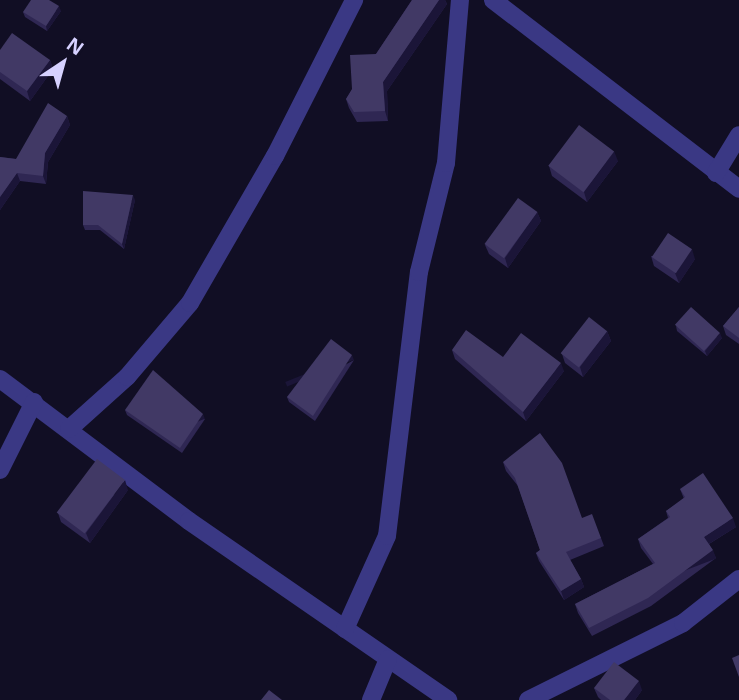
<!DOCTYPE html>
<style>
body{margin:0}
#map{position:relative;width:739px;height:700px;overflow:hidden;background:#110e24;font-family:"Noto Sans",sans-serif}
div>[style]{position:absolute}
.minor>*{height:18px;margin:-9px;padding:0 9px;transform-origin:9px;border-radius:9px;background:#3a3884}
.wall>*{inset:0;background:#2f2753}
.shaded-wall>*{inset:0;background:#1b1538;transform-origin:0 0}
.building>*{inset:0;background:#413965;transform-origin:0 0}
span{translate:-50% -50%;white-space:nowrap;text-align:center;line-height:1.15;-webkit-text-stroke:5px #110e24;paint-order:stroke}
.north{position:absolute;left:28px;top:28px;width:70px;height:70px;-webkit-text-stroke:5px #110e24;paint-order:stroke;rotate:36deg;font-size:19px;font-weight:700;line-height:28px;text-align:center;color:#d6d1ff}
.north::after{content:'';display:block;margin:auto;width:24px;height:32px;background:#d6d1ff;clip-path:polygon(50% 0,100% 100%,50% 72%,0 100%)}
</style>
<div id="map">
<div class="minor">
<div style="left:493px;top:0;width:310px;rotate:37.5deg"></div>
<div style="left:716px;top:173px;width:44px;rotate:-58.8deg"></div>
<div style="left:0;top:379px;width:236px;rotate:36.9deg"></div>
<div style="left:189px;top:521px;width:315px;rotate:34.6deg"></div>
<div style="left:69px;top:429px;width:78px;rotate:-41.9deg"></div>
<div style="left:127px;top:377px;width:97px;rotate:-49.6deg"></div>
<div style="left:190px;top:303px;width:170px;rotate:-60deg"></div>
<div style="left:275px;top:156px;width:175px;rotate:-63.1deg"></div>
<div style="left:0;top:470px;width:76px;rotate:-63.4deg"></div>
<div style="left:345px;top:629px;width:102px;rotate:-65.7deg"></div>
<div style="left:387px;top:536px;width:266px;rotate:-83.1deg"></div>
<div style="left:419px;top:272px;width:112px;rotate:-76.1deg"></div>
<div style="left:446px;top:163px;width:164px;rotate:-85.1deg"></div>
<div style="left:371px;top:700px;width:44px;rotate:-67.5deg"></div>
<div style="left:528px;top:700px;width:173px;rotate:-26.4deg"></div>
<div style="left:683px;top:623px;width:71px;rotate:-38.2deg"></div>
</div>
<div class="wall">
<div style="clip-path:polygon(412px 0,445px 0,447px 4px,387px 91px,388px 121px,357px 122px,349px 108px,346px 99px)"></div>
<div style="clip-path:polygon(61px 11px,47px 31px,25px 17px,23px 12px)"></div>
<div style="clip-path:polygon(0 50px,50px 60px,53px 69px,30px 101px,0 79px)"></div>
<div style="clip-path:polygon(67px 116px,70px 125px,48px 162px,46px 184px,20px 181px,0 210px,0 157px,16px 159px)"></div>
<div style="clip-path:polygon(618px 161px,587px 202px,552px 176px,549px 166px)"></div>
<div style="clip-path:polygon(135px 200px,124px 249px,100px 230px,85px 230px,83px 225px)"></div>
<div style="clip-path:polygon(537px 212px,541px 221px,508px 268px,489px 254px,485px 245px)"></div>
<div style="clip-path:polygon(651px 256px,695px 259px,679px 283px,654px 266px)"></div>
<div style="clip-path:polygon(739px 307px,739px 344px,726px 335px,723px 326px)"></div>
<div style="clip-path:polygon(676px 326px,722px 338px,707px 356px,677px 331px)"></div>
<div style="clip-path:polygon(607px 331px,611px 341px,583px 377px,565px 363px,562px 354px)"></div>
<div style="clip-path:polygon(452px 350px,503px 357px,564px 371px,526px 421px,455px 359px)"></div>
<div style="clip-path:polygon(354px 360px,315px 421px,289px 402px,287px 397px)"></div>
<div style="clip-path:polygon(125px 410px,205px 419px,182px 453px,127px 415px)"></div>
<div style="clip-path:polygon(503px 462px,582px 518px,601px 538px,604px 546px,570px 560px,581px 579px,584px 587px,564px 600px,539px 561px,536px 553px,540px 550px,518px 486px,506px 471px)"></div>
<div style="clip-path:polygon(680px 489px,736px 527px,709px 544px,716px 558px,651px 606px,592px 636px,578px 613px,575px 604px,653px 564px,641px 548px,638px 539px,668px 518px,666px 511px,684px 499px)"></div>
<div style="clip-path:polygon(128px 490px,90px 543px,61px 522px,58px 513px)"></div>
<div style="clip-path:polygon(594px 688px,642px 690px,635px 700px,601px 700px,598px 697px)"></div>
</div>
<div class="shaded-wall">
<div style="clip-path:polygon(439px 0,445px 0,447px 4px,387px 91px,388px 121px,385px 111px,383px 82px)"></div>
<div style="clip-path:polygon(59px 6px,61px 11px,47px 31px,46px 26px)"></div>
<div style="clip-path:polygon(50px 60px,53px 69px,30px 101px,27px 91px)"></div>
<div style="clip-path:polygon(67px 116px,70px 125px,48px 162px,46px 184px,43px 176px,45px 153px)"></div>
<div style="clip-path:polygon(614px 151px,618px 161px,587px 202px,584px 192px)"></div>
<div style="clip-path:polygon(17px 173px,20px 181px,0 210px,0 197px)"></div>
<div style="clip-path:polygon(133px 195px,135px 200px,124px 249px,122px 244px)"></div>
<div style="clip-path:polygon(537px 212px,541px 221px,508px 268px,505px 258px)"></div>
<div style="clip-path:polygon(692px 249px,695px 259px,679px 283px,675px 273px)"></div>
<div style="clip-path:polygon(607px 331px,611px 341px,583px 377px,580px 367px)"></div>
<div style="clip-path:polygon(720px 333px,722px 338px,707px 356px,705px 351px)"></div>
<div style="left:352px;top:355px;width:5px;height:72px;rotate:68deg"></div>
<div style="clip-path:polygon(561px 363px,564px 371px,526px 421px,523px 412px)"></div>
<div style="left:203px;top:414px;width:5px;height:41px;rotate:68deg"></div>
<div style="clip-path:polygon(125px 480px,128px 490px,90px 543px,86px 533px)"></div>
<div style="clip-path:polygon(733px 518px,736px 527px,707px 545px,704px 537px)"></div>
<div style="left:713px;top:550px;width:9px;height:81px;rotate:69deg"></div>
<div style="clip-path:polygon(581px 579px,584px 587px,564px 600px,561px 591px)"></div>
<div style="clip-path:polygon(639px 681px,642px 690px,635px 700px,624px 700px)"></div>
</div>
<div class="building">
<div style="clip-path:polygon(31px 0,49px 0,59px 6px,46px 26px,23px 12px)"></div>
<div style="clip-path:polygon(412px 0,439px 0,383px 82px,385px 111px,354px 112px,346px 99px,352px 89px,350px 55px,376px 54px)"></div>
<div style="clip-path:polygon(12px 33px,50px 60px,27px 91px,0 72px,0 50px)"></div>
<div style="clip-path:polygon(48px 103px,67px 116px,45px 153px,43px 176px,17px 173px,0 197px,0 157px,16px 159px)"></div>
<div style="left:579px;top:125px;width:44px;height:51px;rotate:37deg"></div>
<div style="clip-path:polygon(83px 191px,133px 195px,122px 244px,98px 225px,83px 225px)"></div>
<div style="left:518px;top:198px;width:24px;height:57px;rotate:36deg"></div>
<div style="left:668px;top:233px;width:29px;height:29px;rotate:34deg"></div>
<div style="left:691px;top:307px;width:39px;height:24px;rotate:42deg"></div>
<div style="clip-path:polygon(739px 307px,739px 338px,723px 326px)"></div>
<div style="left:589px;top:317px;width:23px;height:46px;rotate:38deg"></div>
<div style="clip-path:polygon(466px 330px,503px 357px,521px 333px,561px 363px,523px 412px,452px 350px)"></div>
<div style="clip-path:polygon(331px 339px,352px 355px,313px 416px,287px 397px)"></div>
<div style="clip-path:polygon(153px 370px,203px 414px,180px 448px,125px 410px)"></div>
<div style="clip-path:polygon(540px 433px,562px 463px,582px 518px,592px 514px,601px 538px,566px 552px,581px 579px,561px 591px,536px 553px,540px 550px,515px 478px,503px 462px)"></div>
<div style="left:97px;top:459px;width:35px;height:67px;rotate:37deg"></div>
<div style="clip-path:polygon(703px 473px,733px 518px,704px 537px,713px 550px,648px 598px,589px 628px,575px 604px,655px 563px,638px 539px,670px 517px,666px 511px,685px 497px,680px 489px)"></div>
<div style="clip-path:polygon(739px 655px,739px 677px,732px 658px)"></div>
<div style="clip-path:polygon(614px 662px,639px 681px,624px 700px,610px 700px,594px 688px)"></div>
<div style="clip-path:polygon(269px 690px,282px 700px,261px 700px)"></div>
</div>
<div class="north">N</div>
</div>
